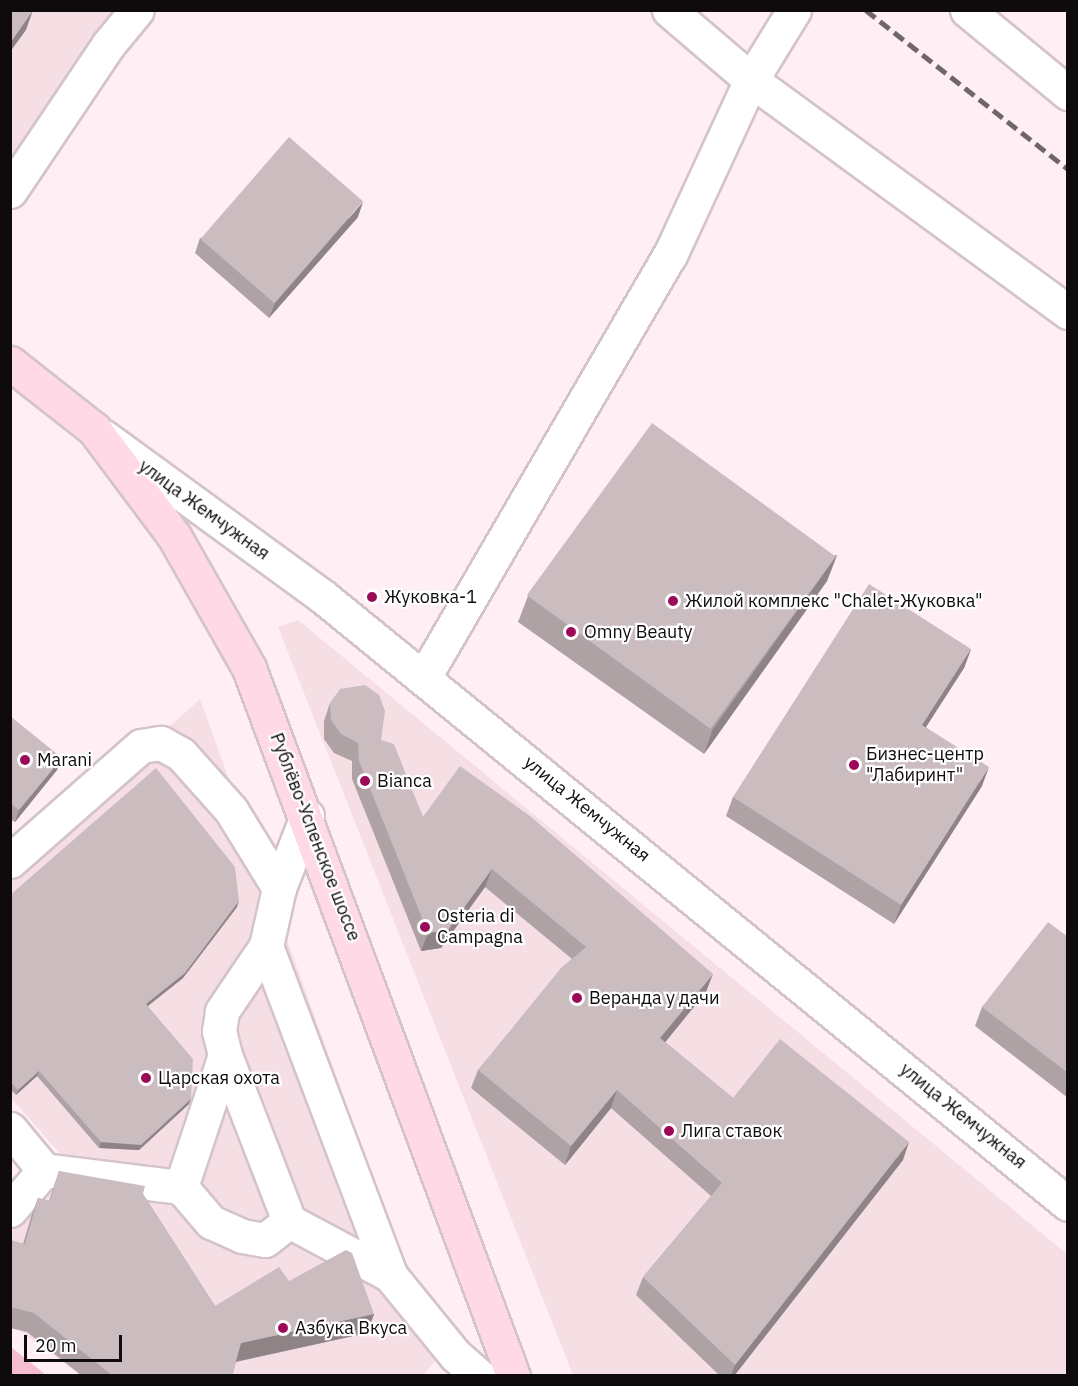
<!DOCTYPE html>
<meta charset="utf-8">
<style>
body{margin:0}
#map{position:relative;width:1078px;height:1386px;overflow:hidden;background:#ffeef3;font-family:"IBM Plex Sans",sans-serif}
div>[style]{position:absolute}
.built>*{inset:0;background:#f6dee5}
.green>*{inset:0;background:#f4bed0}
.roads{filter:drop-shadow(2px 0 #d4c4c9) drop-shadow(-2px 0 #d4c4c9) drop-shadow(0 2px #d4c4c9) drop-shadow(0 -2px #d4c4c9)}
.minor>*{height:33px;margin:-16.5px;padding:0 16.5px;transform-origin:16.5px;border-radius:16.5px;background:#fff}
.major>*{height:33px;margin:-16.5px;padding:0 16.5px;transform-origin:16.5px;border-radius:16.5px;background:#ffdae6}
.rail>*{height:4.5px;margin-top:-2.25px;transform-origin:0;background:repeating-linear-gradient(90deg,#6f6668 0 12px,transparent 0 18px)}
.wall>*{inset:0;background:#afa2a5}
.shaded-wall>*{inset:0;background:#8e8486}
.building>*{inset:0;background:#cbbcc0;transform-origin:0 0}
.dots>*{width:16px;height:16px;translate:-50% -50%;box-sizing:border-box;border:3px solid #fff;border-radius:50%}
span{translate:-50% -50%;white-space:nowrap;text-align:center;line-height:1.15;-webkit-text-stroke:4.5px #fff;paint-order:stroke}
.street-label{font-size:18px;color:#0f0a0b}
.poi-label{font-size:18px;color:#0f0a0b}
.left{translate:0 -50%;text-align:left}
.frame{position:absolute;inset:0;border:12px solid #0f0a0b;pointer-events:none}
.scale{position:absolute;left:24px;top:1335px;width:98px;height:27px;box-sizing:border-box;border:3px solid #0f0a0b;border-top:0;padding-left:8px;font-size:18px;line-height:21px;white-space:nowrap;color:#0f0a0b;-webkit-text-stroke:4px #fff;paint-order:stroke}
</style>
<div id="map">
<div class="built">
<div style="clip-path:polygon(11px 11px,114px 11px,11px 159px)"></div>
<div style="clip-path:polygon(298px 620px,1067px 1254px,1067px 1375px,573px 1375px,278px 627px)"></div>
<div style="clip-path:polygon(200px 699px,438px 1358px,422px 1376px,80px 1375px,11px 1324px,10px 1227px,70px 1165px,11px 1098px,11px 871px)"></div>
</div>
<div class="green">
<div style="clip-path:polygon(10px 1347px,11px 1347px,46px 1375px,11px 1375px)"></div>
</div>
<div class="roads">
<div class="minor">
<div style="left:669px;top:10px;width:108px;rotate:40.5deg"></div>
<div style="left:751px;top:80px;width:393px;rotate:36.2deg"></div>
<div style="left:967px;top:10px;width:131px;rotate:39.4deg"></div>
<div style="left:10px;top:191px;width:176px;rotate:-56.1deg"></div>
<div style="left:108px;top:45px;width:45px;rotate:-50.4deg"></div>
<div style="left:104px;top:437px;width:270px;rotate:36.1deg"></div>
<div style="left:322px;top:596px;width:962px;rotate:39.18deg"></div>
<div style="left:424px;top:677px;width:488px;rotate:-59.8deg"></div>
<div style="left:670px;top:255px;width:193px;rotate:-65.2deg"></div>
<div style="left:751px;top:80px;width:82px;rotate:-58.4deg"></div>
<div style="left:307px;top:816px;width:77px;rotate:111.3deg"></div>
<div style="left:279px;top:888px;width:59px;rotate:102.6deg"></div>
<div style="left:266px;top:946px;width:352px;rotate:69.3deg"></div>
<div style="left:390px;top:1275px;width:103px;rotate:50.9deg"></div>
<div style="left:455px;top:1355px;width:32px;rotate:41deg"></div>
<div style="left:10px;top:861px;width:174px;rotate:-41.3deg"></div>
<div style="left:141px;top:746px;width:20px;rotate:-9deg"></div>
<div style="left:161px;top:743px;width:23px;rotate:29deg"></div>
<div style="left:181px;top:754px;width:75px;rotate:48.2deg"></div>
<div style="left:231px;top:810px;width:92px;rotate:58.4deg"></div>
<div style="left:225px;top:1055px;width:178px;rotate:68.9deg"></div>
<div style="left:10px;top:1129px;width:53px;rotate:50.3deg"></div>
<div style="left:44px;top:1170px;width:138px;rotate:7.1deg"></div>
<div style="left:181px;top:1187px;width:46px;rotate:49.4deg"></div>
<div style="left:211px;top:1222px;width:34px;rotate:24deg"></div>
<div style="left:242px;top:1236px;width:23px;rotate:10deg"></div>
<div style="left:265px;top:1240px;width:31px;rotate:-38deg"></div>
<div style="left:289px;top:1221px;width:115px;rotate:28.1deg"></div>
<div style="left:181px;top:1187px;width:139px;rotate:-71.6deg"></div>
<div style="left:225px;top:1055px;width:25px;rotate:-104deg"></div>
<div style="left:219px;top:1031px;width:20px;rotate:-81deg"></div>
<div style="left:222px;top:1011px;width:78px;rotate:-55.9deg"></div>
<div style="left:10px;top:1210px;width:52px;rotate:-49.6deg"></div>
</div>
<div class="major">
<div style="left:10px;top:363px;width:107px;rotate:38.2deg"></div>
<div style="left:94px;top:429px;width:134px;rotate:53.2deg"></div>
<div style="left:174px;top:536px;width:152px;rotate:60.4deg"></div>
<div style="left:249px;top:668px;width:756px;rotate:69.55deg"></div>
</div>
</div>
<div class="rail">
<div style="left:866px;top:10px;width:257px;rotate:38.2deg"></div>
</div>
<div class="wall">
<div style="clip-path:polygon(358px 217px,269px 318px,195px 253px,200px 238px)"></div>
<div style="clip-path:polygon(837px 555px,827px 581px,704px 754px,518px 622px,528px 596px)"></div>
<div style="clip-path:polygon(971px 649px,964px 668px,926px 727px,982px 786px,894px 924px,726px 816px,733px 797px)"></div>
<div style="clip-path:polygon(330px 703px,381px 740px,423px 817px,706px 992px,665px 1042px,733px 1098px,903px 1160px,734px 1376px,720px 1376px,636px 1295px,643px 1277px,711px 1196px,611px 1108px,565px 1165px,471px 1088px,478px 1070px,572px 959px,485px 887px,441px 948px,421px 951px,352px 779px,352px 761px,334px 753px,324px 739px,324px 721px)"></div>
<div style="clip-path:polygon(10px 716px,57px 770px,15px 822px,10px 819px)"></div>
<div style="clip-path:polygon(10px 895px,237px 907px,183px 978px,148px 1006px,189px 1104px,139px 1150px,99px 1148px,37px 1076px,16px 1095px,10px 1089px)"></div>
<div style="clip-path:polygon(1068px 937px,1068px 1098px,975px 1026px,982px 1007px)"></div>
<div style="clip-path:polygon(59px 1171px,143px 1194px,215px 1306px,289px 1281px,374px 1314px,367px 1333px,236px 1362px,232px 1376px,82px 1376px,27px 1332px,10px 1328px,10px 1240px,23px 1244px,31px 1217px,38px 1198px,49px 1201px)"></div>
</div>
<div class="shaded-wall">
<div style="clip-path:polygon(33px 10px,26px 30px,10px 52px,10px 43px)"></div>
<div style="clip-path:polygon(363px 202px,358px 217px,269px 318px,275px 303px)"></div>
<div style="clip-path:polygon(837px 555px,827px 581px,704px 754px,713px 729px)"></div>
<div style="clip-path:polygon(971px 649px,964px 668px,915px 744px,922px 725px)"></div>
<div style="clip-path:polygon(62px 758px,57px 770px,15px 822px,19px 810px)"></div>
<div style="clip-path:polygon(989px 767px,982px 786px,894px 924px,901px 905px)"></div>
<div style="clip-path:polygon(492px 869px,485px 887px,441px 948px,421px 951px,428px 933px)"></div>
<div style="clip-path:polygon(239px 901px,237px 907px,183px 978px,144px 1009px,146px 1004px)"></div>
<div style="clip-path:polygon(713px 974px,706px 992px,654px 1056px,660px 1038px)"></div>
<div style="clip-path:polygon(39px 1071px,37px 1076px,16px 1095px,18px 1090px)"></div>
<div style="clip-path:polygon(617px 1090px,611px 1108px,565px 1165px,571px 1146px)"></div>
<div style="clip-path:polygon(191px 1099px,189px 1104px,139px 1150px,99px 1148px,101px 1142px)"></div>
<div style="clip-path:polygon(909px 1142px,903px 1160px,734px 1376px,731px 1376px,735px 1365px)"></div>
<div style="clip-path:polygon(374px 1314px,367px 1333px,234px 1362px,241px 1343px)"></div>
</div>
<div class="building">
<div style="clip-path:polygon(10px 10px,33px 10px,10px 43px)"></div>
<div style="left:289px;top:137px;width:98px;height:135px;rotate:41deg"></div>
<div style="left:652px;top:423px;width:227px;height:213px;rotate:36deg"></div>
<div style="clip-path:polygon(869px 584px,971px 649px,922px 725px,989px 767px,901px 905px,733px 797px)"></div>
<div style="clip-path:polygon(365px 685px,379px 695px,385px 711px,381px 740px,394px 744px,423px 817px,460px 766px,530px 816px,713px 974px,660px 1038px,733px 1098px,780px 1039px,909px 1142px,735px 1365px,643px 1277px,722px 1183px,617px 1090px,571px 1146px,478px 1070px,561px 968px,586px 947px,492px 869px,448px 930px,428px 933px,359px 761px,358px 743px,341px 734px,331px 720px,330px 703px,340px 689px)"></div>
<div style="clip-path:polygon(10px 716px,62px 758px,19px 810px,10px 803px)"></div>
<div style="clip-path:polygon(156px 768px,235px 867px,239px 901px,185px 973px,146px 1004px,193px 1059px,191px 1099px,141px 1145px,101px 1142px,39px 1071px,18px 1090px,10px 1081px,10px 895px)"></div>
<div style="clip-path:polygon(1048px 922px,1068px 937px,1068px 1073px,982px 1007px)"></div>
<div style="clip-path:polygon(59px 1171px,145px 1186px,143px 1194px,215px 1306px,279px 1267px,289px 1281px,346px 1250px,352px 1253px,374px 1314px,241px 1343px,232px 1376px,113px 1376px,34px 1313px,10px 1307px,10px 1240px,25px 1244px,38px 1198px,50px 1201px)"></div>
</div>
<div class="dots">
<div style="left:372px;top:597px;background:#9b0957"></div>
<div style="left:673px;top:601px;background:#9b0957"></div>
<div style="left:571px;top:632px;background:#9b0957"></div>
<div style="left:25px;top:760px;background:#9b0957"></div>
<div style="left:854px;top:765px;background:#9b0957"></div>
<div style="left:365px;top:781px;background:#9b0957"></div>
<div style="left:425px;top:927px;background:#9b0957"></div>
<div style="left:577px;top:998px;background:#9b0957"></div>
<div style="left:146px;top:1078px;background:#9b0957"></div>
<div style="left:669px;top:1131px;background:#9b0957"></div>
<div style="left:283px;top:1328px;background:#9b0957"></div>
</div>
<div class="street-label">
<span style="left:204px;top:510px;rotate:36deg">улица Жемчужная</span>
<span style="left:587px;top:809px;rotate:39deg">улица Жемчужная</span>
<span style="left:315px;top:837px;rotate:69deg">Рублёво-Успенское шоссе</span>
<span style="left:963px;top:1116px;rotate:39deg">улица Жемчужная</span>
</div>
<div class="poi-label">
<span class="left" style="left:384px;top:597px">Жуковка-1</span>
<span class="left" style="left:685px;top:601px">Жилой комплекс "Chalet-Жуковка"</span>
<span class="left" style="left:584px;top:632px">Omny Beauty</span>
<span class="left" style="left:866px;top:765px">Бизнес-центр<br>"Лабиринт"</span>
<span class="left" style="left:37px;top:760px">Marani</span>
<span class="left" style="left:377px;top:781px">Bianca</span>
<span class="left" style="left:437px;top:927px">Osteria di<br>Campagna</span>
<span class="left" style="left:589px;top:998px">Веранда у дачи</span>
<span class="left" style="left:158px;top:1078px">Царская охота</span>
<span class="left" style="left:681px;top:1131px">Лига ставок</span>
<span class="left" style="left:295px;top:1328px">Азбука Вкуса</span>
</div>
<div class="frame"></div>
<div class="scale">20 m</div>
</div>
